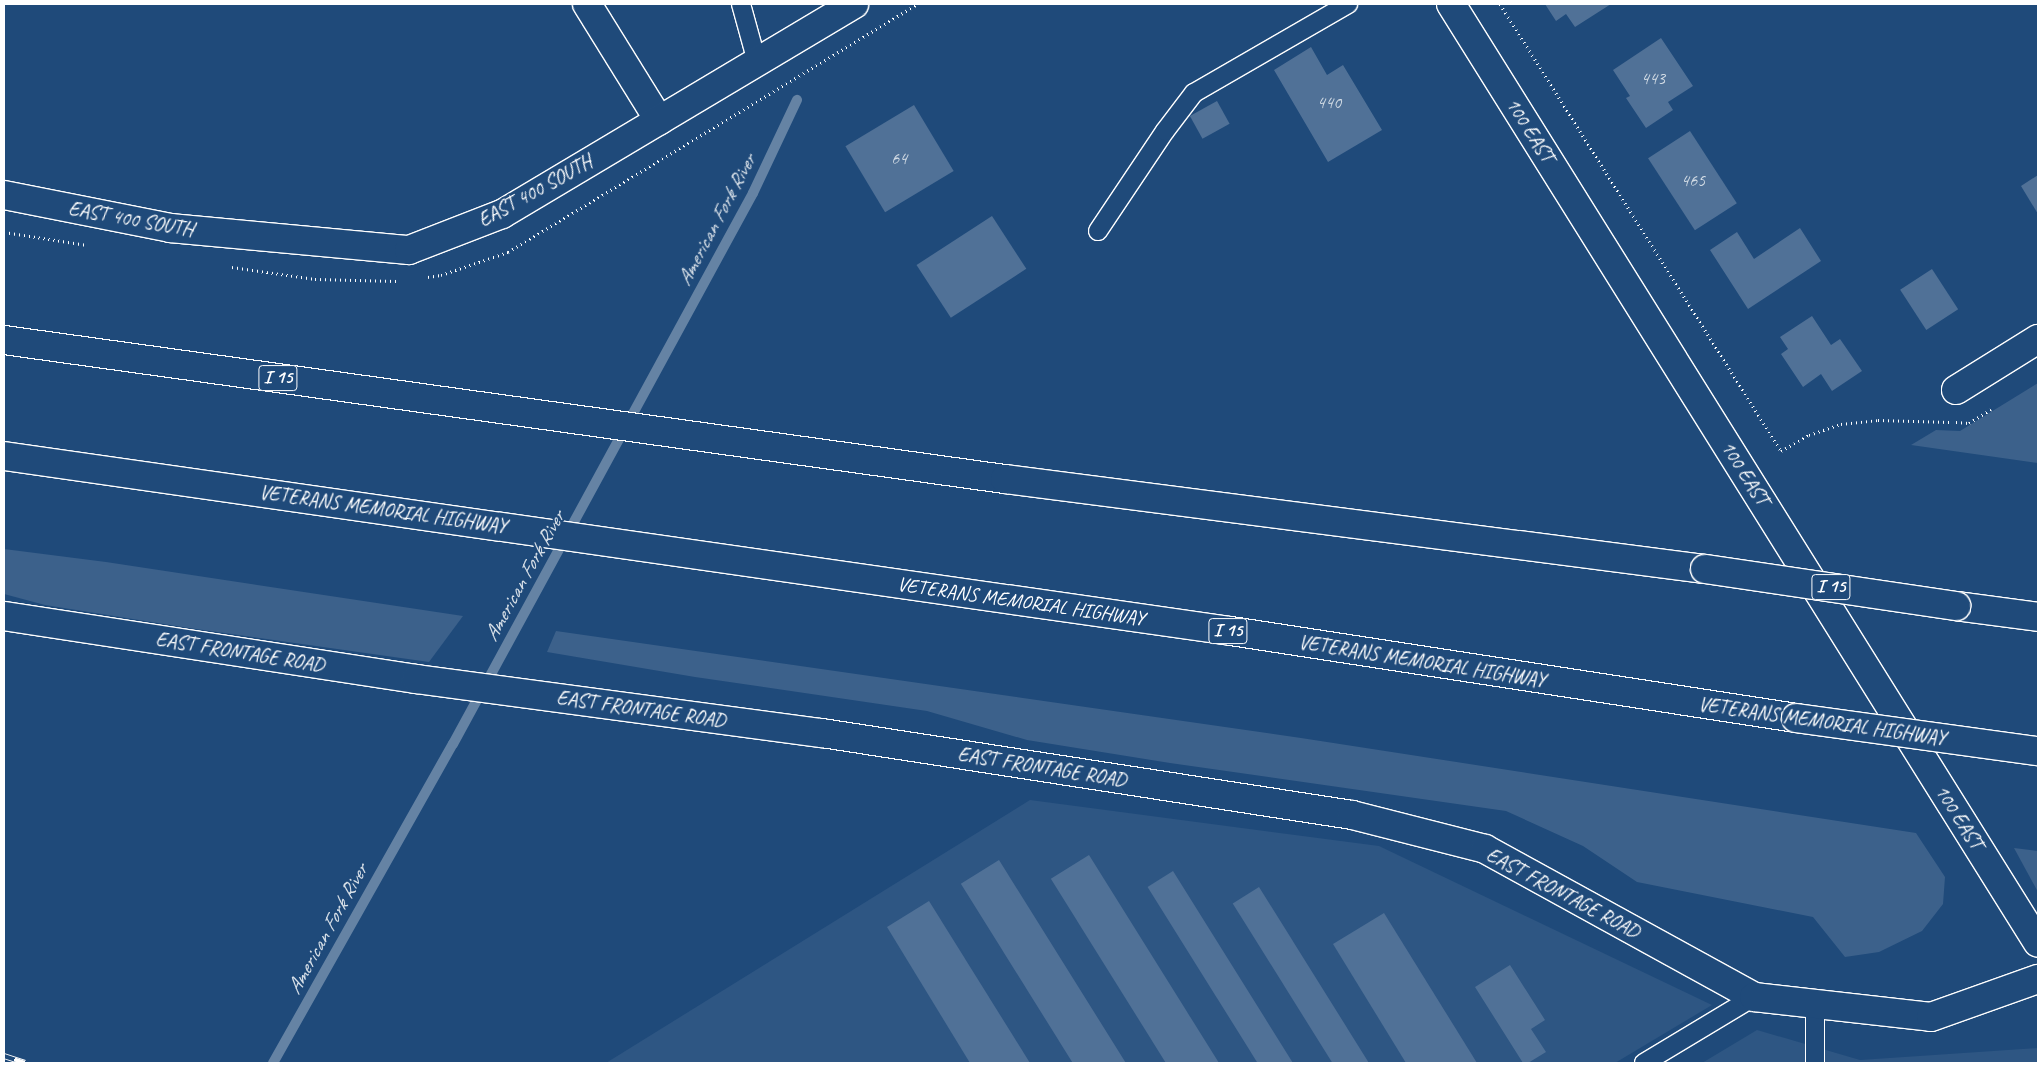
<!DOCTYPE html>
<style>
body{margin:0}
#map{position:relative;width:2042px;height:1067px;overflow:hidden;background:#1f4a7a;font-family:Caveat,sans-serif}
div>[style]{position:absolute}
.built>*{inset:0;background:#2e5683}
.green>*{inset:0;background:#3c618b}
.stream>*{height:10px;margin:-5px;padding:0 5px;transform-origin:5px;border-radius:5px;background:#6583a4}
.building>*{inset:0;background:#507197;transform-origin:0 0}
.path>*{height:3px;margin-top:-1.5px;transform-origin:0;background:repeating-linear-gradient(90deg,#fff 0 1px,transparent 0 5px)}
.roads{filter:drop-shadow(1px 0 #fff) drop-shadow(-1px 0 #fff) drop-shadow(0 1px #fff) drop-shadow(0 -1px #fff)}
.service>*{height:18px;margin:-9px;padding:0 9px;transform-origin:9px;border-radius:9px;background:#1f4a7a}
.minor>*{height:28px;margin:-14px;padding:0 14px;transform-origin:14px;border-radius:14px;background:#1f4a7a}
.tertiary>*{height:28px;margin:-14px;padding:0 14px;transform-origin:14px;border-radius:14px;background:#1f4a7a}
.motorway>*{height:28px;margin:-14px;padding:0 14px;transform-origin:14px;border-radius:14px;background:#1f4a7a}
.rail>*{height:5.5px;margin-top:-2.75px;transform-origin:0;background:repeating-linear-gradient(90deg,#1f4a7a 0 11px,#fff 0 22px);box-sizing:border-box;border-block:1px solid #fff}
.bridges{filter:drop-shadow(1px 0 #fff) drop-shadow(-1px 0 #fff) drop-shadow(0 1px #fff) drop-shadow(0 -1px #fff)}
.motorway-bridge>*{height:28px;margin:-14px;padding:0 14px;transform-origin:14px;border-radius:14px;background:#1f4a7a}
span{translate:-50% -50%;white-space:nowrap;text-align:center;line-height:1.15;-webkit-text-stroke:4px #1f4a7a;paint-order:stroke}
.number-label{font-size:18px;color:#d3dce5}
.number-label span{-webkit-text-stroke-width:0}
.shield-label span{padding:1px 4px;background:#1f4a7a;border:1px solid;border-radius:4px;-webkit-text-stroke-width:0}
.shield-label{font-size:19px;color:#fff;font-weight:700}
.street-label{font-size:20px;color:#fff}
.water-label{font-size:21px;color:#d8e0e8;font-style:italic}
.frame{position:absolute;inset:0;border:5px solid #fff;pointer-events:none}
</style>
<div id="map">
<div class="built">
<div style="clip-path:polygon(1030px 800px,1379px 846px,1712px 1005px,1615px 1063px,606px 1063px)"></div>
<div style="clip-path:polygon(1757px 1030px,1860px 1060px,2038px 1048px,2038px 1063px,1702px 1063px)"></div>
</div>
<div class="green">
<div style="clip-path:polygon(2038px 383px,2038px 463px,1911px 445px,1936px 430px,1960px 431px)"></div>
<div style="clip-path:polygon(4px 549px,106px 562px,463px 616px,429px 662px,189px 628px,45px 605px,4px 594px)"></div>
<div style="clip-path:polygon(556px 631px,1301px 738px,1916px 833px,1945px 877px,1943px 904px,1922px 931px,1879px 952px,1845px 957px,1813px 917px,1637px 882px,1583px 846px,1506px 811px,1170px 763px,1027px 740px,927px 711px,695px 677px,547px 652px)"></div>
<div style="clip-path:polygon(2014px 848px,2038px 851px,2038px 892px)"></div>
</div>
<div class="stream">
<div style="left:273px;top:1063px;width:366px;rotate:-60.6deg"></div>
<div style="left:453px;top:744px;width:627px;rotate:-61.43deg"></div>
<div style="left:753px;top:193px;width:103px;rotate:-64.7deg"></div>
</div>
<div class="building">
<div style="clip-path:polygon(1545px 4px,1611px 4px,1575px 27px,1566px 14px,1556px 21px)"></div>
<div style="clip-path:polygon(1661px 38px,1693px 86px,1668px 102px,1673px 110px,1646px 128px,1626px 98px,1630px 96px,1613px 70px)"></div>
<div style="clip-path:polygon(1311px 47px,1327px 75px,1343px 65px,1382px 130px,1328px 162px,1274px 70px)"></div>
<div style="left:1217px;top:101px;width:26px;height:31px;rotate:61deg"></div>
<div style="left:914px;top:105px;width:77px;height:80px;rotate:59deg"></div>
<div style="left:1690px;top:131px;width:86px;height:50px;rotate:57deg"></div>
<div style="clip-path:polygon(2038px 175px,2038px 214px,2021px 186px)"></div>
<div style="left:992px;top:216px;width:63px;height:90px;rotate:57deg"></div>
<div style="clip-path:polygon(1800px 228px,1821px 261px,1748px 309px,1710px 250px,1737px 232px,1754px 259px)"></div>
<div style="left:1932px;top:269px;width:48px;height:38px;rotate:57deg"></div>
<div style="clip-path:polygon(1812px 316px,1831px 345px,1840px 339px,1862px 371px,1832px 391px,1821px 374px,1803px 387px,1781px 354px,1788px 349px,1780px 337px)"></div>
<div style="left:1089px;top:855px;width:245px;height:45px;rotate:58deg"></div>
<div style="left:999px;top:860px;width:238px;height:45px;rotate:58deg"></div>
<div style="left:1173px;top:871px;width:226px;height:30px;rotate:58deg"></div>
<div style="left:1259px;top:887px;width:206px;height:31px;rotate:58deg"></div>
<div style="clip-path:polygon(929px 901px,1030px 1063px,970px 1063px,887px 927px)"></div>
<div style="clip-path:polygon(1384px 913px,1477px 1063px,1406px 1063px,1333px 944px)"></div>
<div style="clip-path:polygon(1510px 965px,1545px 1020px,1531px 1029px,1546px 1052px,1528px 1063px,1523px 1063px,1475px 987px)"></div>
</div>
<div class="path">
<div style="left:1500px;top:4px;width:528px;rotate:57.85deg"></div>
<div style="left:1781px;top:451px;width:32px;rotate:-30deg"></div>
<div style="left:1809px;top:435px;width:34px;rotate:-19deg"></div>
<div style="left:1841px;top:424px;width:37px;rotate:-6deg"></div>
<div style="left:1878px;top:420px;width:72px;rotate:1.6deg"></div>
<div style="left:4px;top:232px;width:84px;rotate:8.9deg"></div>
<div style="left:232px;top:267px;width:84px;rotate:8.2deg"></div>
<div style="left:315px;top:279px;width:82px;rotate:1.4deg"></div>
<div style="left:428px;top:277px;width:13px;rotate:-9deg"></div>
<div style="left:441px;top:275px;width:71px;rotate:-18.9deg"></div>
<div style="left:508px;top:252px;width:479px;rotate:-31.2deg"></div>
<div style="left:1956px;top:422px;width:13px;rotate:4deg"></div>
<div style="left:1969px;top:423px;width:26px;rotate:-32deg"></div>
</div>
<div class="roads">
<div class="service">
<div style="left:741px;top:4px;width:60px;rotate:74.6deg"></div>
<div style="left:1098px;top:231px;width:120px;rotate:-56.2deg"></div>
<div style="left:1165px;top:131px;width:48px;rotate:-52.7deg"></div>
<div style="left:1194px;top:93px;width:178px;rotate:-30deg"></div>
<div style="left:1815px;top:1003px;width:60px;rotate:90deg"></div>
<div style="left:1644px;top:1063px;width:128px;rotate:-31deg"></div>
</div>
<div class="minor">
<div style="left:587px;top:4px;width:137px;rotate:58.2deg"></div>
<div style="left:4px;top:195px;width:169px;rotate:11.2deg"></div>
<div style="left:170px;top:228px;width:240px;rotate:5.3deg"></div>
<div style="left:409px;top:250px;width:100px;rotate:-21.2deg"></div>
<div style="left:502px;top:214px;width:410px;rotate:-30.8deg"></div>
<div style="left:1956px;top:390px;width:97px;rotate:-31.9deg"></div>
</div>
<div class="tertiary">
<div style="left:1451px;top:4px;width:1107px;rotate:57.99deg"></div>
<div style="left:4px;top:616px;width:417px;rotate:8.7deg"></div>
<div style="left:416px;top:679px;width:410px;rotate:7.6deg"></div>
<div style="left:822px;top:733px;width:536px;rotate:8.79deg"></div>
<div style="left:1352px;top:815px;width:137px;rotate:14.3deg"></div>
<div style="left:1485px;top:849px;width:307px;rotate:28.8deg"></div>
<div style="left:1754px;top:997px;width:178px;rotate:6.4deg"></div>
<div style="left:1931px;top:1017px;width:114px;rotate:-19.6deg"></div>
</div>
<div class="motorway">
<div style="left:4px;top:340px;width:1011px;rotate:7.91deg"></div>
<div style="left:1005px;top:479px;width:706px;rotate:7.33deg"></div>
<div style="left:4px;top:456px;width:1239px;rotate:8.12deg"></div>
<div style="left:1231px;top:631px;width:572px;rotate:8.75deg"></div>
<div style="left:1956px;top:606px;width:83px;rotate:7.6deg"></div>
</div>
</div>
<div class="rail">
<div style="left:4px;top:1056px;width:22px;rotate:18deg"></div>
</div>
<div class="bridges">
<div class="motorway-bridge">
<div style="left:1705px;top:569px;width:254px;rotate:8.4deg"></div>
<div style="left:1796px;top:718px;width:244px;rotate:7.8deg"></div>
</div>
</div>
<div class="number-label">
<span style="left:1653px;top:78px">443</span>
<span style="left:1329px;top:102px">440</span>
<span style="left:899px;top:158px">64</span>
<span style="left:1693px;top:180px">465</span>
</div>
<div class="shield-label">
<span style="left:278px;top:378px">I 15</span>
<span style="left:1831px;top:587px">I 15</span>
<span style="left:1228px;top:631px">I 15</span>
</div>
<div class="street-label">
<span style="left:1530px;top:130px;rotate:58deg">100 EAST</span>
<span style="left:535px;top:191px;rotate:-29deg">EAST 400 SOUTH</span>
<span style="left:131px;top:219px;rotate:10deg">EAST 400 SOUTH</span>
<span style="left:1745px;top:473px;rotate:58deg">100 EAST</span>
<span style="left:383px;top:509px;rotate:8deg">VETERANS MEMORIAL HIGHWAY</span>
<span style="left:1021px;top:601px;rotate:8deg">VETERANS MEMORIAL HIGHWAY</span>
<span style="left:240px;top:652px;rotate:9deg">EAST FRONTAGE ROAD</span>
<span style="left:1422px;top:661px;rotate:9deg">VETERANS MEMORIAL HIGHWAY</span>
<span style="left:641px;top:709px;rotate:8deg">EAST FRONTAGE ROAD</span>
<span style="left:1822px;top:721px;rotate:8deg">VETERANS MEMORIAL HIGHWAY</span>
<span style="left:1042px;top:767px;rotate:9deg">EAST FRONTAGE ROAD</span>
<span style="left:1959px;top:817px;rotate:58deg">100 EAST</span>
<span style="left:1563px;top:893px;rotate:28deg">EAST FRONTAGE ROAD</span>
</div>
<div class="water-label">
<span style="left:716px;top:220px;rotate:-62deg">American Fork River</span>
<span style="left:524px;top:576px;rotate:-61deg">American Fork River</span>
<span style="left:327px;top:929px;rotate:-61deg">American Fork River</span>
</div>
<div class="frame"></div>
</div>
